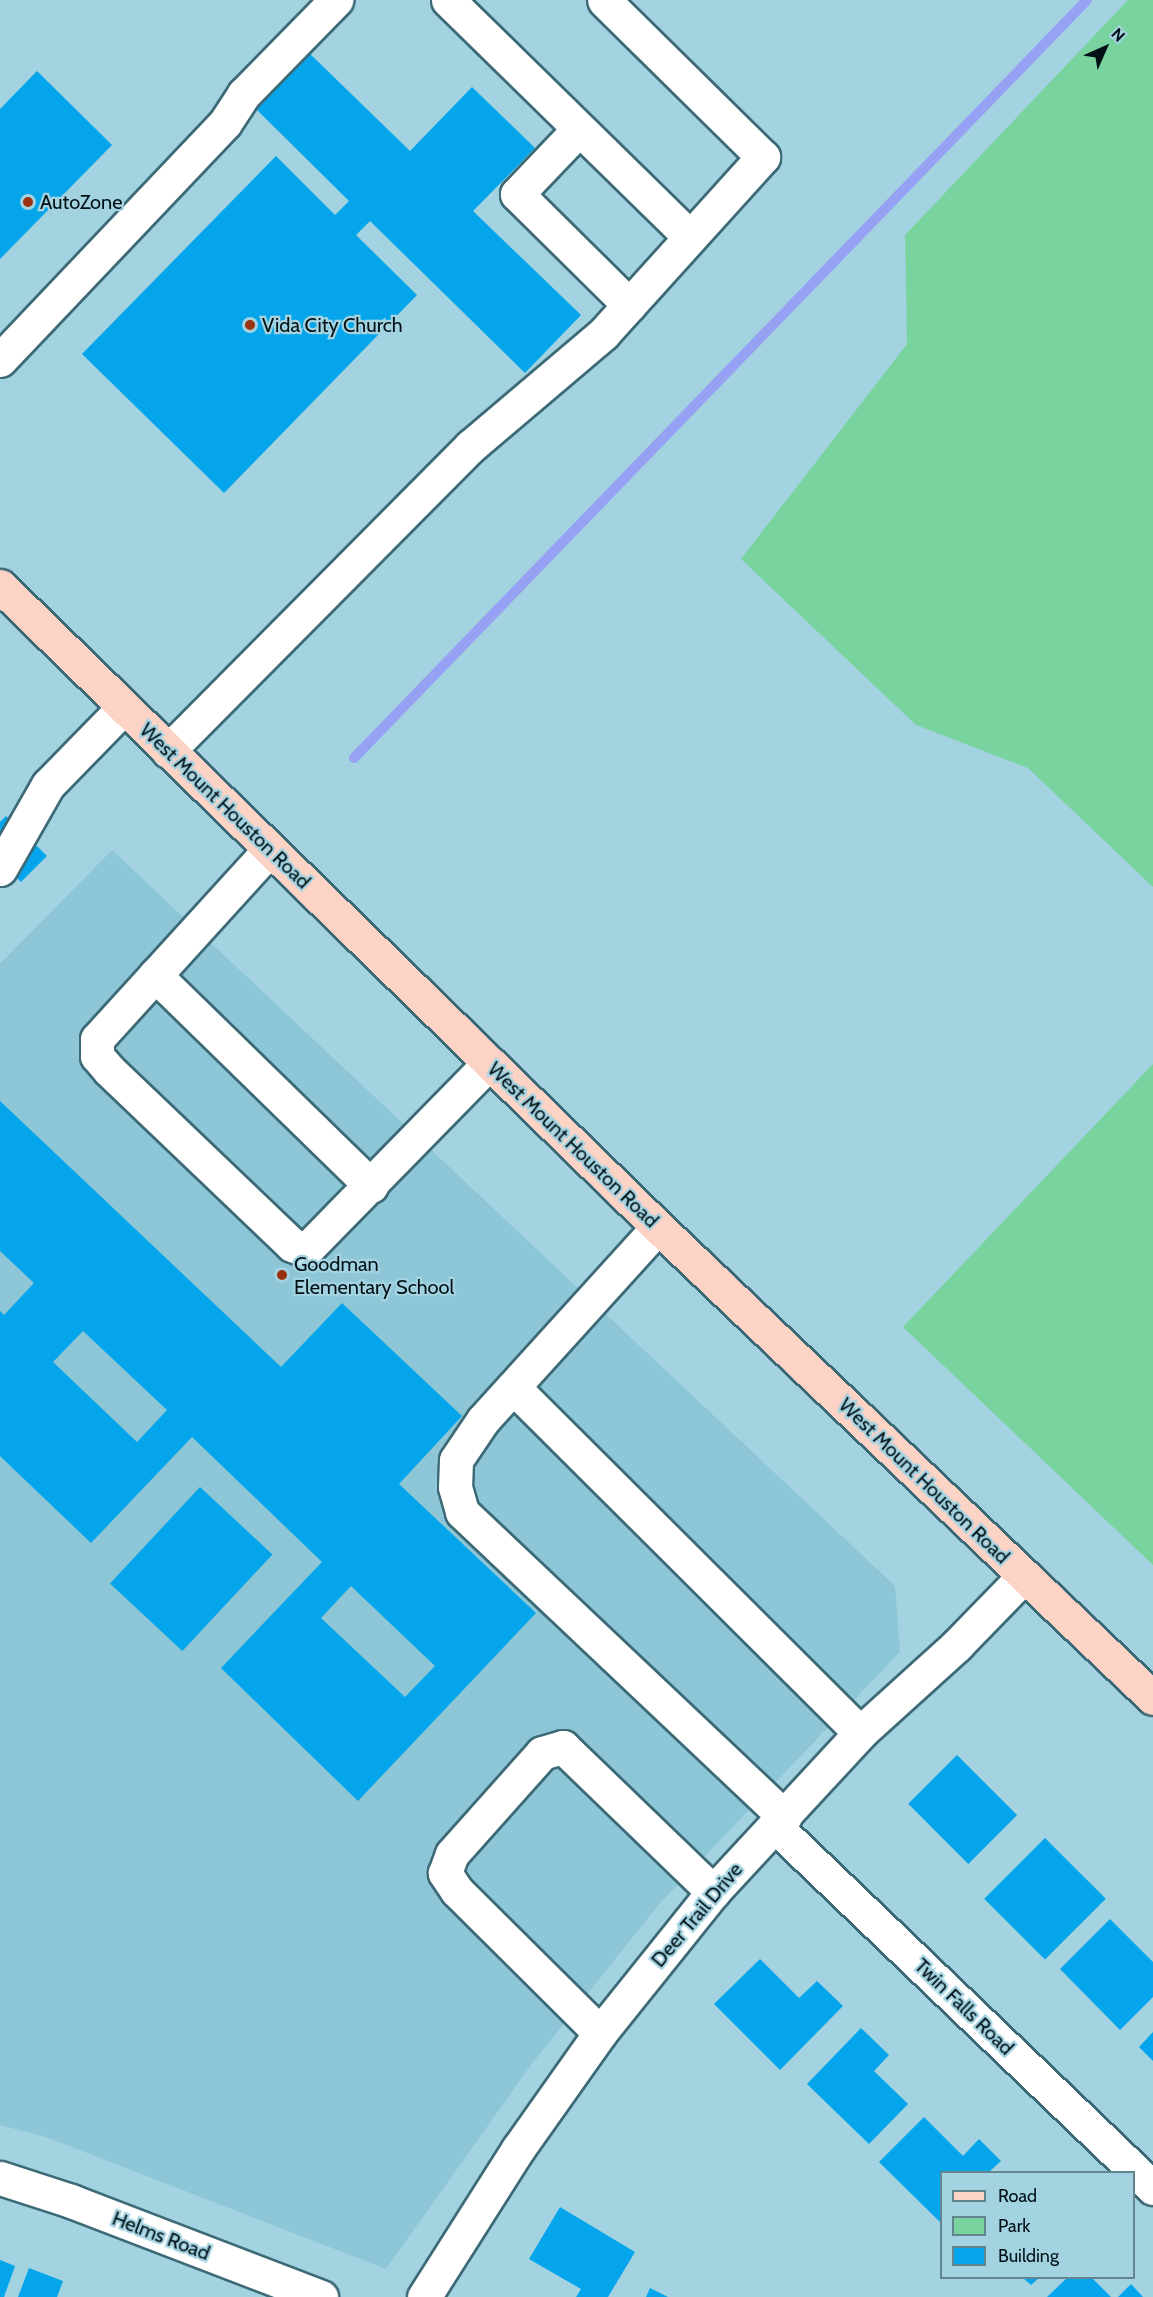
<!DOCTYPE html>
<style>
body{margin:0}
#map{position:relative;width:1153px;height:2297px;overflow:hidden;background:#a3d3e1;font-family:Cabin,sans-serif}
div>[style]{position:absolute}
.built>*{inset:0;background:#8dc6d7}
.green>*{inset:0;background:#79d39f}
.stream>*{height:10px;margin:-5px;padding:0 5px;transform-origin:5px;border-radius:5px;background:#96a1f3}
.building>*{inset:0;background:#04a5ea;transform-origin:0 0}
.roads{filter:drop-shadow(2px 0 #3c6a76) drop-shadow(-2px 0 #3c6a76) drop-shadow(0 2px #3c6a76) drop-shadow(0 -2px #3c6a76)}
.minor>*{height:33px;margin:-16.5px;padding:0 16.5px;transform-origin:16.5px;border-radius:16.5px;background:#fff}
.major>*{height:33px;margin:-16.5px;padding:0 16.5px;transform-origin:16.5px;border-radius:16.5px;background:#fdd3c5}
.dots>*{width:16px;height:16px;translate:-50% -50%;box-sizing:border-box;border:3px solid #a3d3e1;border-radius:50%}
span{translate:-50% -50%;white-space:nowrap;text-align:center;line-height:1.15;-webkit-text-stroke:4.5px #a3d3e1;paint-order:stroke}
.poi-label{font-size:20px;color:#011116}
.left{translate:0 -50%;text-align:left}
.street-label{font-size:20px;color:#011116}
.legend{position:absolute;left:940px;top:2171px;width:195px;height:108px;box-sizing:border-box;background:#a3d3e1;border:2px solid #628590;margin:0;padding:8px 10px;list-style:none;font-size:18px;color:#011116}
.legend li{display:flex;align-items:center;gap:12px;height:30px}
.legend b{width:30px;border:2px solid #628590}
.north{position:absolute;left:1075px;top:18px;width:60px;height:60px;-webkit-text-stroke:4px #a3d3e1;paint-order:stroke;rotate:45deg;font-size:16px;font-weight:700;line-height:24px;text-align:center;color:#011116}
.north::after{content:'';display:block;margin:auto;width:21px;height:27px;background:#011116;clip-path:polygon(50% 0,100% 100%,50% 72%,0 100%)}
</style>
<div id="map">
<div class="built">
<div style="clip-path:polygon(112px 850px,895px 1586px,900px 1652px,660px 1903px,531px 2065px,386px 2269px,46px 2137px,0 2125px,0 964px)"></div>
</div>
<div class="green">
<div style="clip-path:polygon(1128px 0,1153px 0,1153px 887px,1028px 768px,916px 725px,741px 559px,907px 344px,905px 235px)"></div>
<div style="clip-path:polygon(1153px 1064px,1153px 1565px,903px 1327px)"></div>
</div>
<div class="stream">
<div style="left:354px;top:758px;width:1054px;rotate:-45.96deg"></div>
</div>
<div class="building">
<div style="clip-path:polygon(305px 49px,410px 151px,472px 87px,535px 148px,473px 211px,581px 315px,525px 373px,370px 221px,356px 235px,417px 295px,224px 493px,82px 354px,276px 156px,335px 215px,349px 201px,251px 104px)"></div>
<div style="clip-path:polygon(37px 71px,112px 145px,0 259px,0 109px)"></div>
<div style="clip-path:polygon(6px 816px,47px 856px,21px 882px,0 862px,0 822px)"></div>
<div style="clip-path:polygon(evenodd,0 1101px,281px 1367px,342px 1303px,462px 1416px,399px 1484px,536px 1613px,358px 1801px,221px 1668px,322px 1562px,192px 1437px,91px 1543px,0 1456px,0 1311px,4px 1315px,34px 1283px,0 1251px,0 1101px,83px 1331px,167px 1410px,137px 1442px,53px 1362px,83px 1331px,0 1101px,351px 1586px,435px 1666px,405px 1697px,321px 1618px,351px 1586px)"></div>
<div style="left:200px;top:1487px;width:99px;height:132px;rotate:43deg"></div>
<div style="left:957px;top:1755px;width:85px;height:69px;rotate:45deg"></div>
<div style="left:1045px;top:1838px;width:86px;height:86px;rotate:45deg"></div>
<div style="clip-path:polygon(1110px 1919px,1153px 1962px,1153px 1997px,1120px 2030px,1060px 1969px)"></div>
<div style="clip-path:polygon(760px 1959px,799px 1998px,817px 1981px,843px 2006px,780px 2070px,714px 2004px)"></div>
<div style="clip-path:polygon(861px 2028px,889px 2055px,874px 2071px,908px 2104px,869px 2144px,807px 2084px)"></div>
<div style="clip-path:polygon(1153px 2032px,1153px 2061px,1139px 2047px)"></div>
<div style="clip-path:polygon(924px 2117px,963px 2156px,979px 2139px,1001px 2161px,989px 2172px,942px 2172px,940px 2222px,879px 2162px)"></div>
<div style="clip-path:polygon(560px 2207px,635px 2252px,608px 2297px,576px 2297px,581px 2289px,529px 2259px)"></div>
<div style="clip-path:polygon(0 2260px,15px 2266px,4px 2297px,0 2297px)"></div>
<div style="clip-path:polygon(29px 2268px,63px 2281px,57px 2297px,18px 2297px)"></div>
<div style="clip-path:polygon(1023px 2278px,1039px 2278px,1031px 2285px)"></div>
<div style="clip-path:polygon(1067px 2278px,1092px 2278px,1111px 2297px,1047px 2297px)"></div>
<div style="clip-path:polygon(1131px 2284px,1143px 2297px,1118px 2297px)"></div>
<div style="clip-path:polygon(650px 2288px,668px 2297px,646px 2297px)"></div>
</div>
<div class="roads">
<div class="minor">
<div style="left:448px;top:0;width:339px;rotate:44.4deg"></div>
<div style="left:579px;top:129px;width:90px;rotate:133.6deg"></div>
<div style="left:517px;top:194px;width:158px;rotate:44.7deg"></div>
<div style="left:0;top:360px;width:327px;rotate:-46.5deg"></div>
<div style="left:225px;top:123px;width:35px;rotate:-57deg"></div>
<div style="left:244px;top:94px;width:132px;rotate:-45.6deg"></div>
<div style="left:168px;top:751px;width:430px;rotate:-45.2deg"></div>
<div style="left:471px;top:446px;width:173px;rotate:-40.3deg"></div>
<div style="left:603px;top:334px;width:239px;rotate:-47.9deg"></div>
<div style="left:763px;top:157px;width:223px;rotate:-135.4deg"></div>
<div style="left:270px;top:849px;width:257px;rotate:132.3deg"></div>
<div style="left:97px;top:1039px;width:17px;rotate:90deg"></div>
<div style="left:97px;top:1056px;width:18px;rotate:49deg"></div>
<div style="left:109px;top:1070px;width:253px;rotate:43.7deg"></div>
<div style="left:292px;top:1245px;width:15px;rotate:20deg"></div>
<div style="left:306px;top:1250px;width:262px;rotate:-45.6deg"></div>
<div style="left:0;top:869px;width:97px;rotate:-60.3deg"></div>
<div style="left:48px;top:785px;width:109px;rotate:-45.7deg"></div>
<div style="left:155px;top:975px;width:302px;rotate:44.3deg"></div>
<div style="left:658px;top:1227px;width:261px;rotate:132.2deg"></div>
<div style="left:483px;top:1420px;width:48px;rotate:124deg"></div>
<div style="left:456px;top:1460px;width:27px;rotate:92deg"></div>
<div style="left:455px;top:1487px;width:26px;rotate:74deg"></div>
<div style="left:462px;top:1512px;width:444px;rotate:43.4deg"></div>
<div style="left:513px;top:1387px;width:490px;rotate:44.9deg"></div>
<div style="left:776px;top:1827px;width:522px;rotate:43.76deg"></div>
<div style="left:600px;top:2033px;width:202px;rotate:-135.2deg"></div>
<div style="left:457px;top:1891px;width:22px;rotate:-124deg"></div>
<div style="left:445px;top:1873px;width:20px;rotate:-70deg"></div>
<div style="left:452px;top:1854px;width:135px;rotate:-48.3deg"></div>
<div style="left:542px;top:1753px;width:22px;rotate:-16deg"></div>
<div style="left:563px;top:1747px;width:209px;rotate:44deg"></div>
<div style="left:0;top:2178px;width:75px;rotate:17.9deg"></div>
<div style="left:71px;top:2201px;width:268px;rotate:21deg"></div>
<div style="left:424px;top:2297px;width:175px;rotate:-57.6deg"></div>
<div style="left:518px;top:2149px;width:142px;rotate:-54.7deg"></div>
<div style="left:600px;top:2033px;width:181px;rotate:-51.3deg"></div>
<div style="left:713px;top:1892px;width:217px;rotate:-47.2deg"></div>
<div style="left:860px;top:1733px;width:131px;rotate:-42.2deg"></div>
<div style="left:957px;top:1645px;width:96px;rotate:-45.8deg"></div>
</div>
<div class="major">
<div style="left:0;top:586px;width:919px;rotate:44.25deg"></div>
<div style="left:658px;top:1227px;width:683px;rotate:43.58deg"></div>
</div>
</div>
<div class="dots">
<div style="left:28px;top:202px;background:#99330f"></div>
<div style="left:250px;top:325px;background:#99330f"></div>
<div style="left:282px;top:1275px;background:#99330f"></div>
</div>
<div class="poi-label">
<span class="left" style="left:40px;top:202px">AutoZone</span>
<span class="left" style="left:262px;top:325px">Vida City Church</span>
<span class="left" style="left:294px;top:1276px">Goodman<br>Elementary School</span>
</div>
<div class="street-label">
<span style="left:225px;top:806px;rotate:44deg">West Mount Houston Road</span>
<span style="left:573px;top:1145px;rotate:44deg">West Mount Houston Road</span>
<span style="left:924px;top:1481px;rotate:44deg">West Mount Houston Road</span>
<span style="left:697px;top:1915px;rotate:-50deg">Deer Trail Drive</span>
<span style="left:964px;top:2007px;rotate:44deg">Twin Falls Road</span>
<span style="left:161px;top:2236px;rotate:21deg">Helms Road</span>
</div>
<ul class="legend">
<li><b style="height:8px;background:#fdd3c5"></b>Road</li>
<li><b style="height:16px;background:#79d39f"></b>Park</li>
<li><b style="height:16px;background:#04a5ea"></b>Building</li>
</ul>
<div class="north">N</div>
</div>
